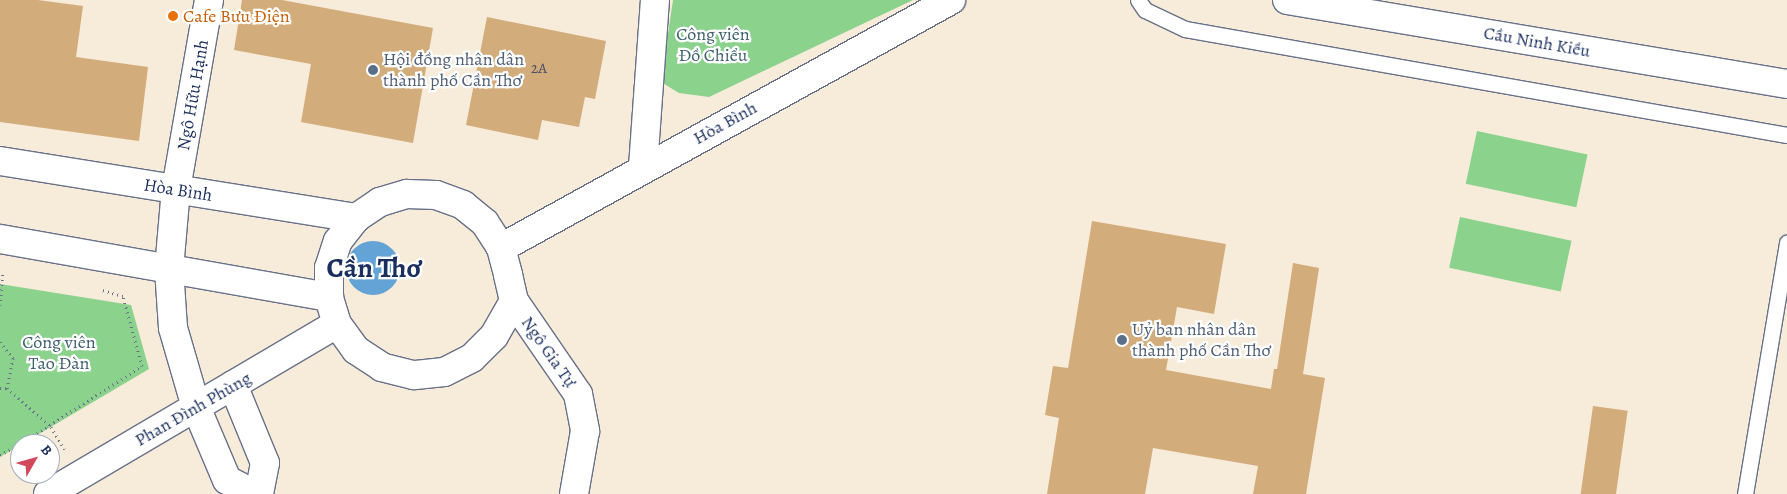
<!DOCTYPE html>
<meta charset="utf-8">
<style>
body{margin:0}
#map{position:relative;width:1787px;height:494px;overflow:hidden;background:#f7ebd9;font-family:Alegreya,serif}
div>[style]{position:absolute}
.green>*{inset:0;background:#8bd28c;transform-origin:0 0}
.water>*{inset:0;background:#63a3d6}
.round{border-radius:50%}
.building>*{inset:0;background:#d3ac7c;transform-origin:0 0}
.path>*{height:3px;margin-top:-1.5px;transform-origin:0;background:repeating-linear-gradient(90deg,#687189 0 1px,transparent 0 5px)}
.roads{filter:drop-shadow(1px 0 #687189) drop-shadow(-1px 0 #687189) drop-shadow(0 1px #687189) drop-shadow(0 -1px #687189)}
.service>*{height:15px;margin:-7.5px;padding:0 7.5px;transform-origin:7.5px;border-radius:7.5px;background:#fff}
.minor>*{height:28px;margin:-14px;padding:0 14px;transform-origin:14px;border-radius:14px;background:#fff}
.tertiary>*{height:28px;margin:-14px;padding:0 14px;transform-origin:14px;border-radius:14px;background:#fff}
.primary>*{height:28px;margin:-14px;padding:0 14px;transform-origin:14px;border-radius:14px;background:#fff}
.dots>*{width:14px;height:14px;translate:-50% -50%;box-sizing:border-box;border:2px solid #fff;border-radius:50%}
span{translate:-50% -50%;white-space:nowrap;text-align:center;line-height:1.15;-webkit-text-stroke:4.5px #fff;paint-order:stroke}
.number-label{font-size:15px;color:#494e66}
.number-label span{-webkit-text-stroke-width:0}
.food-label{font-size:18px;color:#c56008}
.left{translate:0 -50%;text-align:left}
.park-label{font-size:18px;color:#3d606c}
.street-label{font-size:18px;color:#1b2f5e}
.service-label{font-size:18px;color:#4e5e75}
.town-label{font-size:28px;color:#1b2f5e;font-weight:700}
.north{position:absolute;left:10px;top:434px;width:50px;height:50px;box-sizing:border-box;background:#fff;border:1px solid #a4acbf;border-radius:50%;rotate:52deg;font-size:14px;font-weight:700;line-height:20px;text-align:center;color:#1b2f5e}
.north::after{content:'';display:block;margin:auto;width:18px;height:22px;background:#d1495b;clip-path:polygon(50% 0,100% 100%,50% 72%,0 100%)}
</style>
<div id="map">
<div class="green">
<div style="clip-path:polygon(673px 0,913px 0,709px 97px,679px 93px,661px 82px)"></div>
<div style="left:1477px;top:131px;width:113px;height:54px;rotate:12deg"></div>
<div style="left:1460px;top:217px;width:114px;height:52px;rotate:12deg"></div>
<div style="clip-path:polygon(0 284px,131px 305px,149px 369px,0 457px)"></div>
</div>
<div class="water">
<div class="round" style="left:346px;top:241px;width:54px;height:54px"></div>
</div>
<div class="building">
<div style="clip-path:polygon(0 0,38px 0,83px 6px,76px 57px,148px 67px,139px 141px,0 122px)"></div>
<div style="clip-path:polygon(242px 0,282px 0,433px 28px,413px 143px,301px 122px,311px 64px,234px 50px)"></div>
<div style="clip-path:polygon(487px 17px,606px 41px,595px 99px,585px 97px,579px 127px,542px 120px,538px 140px,466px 125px)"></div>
<div style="clip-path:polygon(1092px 221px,1226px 244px,1214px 314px,1177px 307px,1166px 370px,1271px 389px,1274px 369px,1277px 369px,1293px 263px,1319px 268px,1303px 374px,1325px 378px,1306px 494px,1253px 494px,1258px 466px,1153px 448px,1145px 494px,1047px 494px,1059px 418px,1045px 415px,1053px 366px,1068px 368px)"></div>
<div style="left:1593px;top:406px;width:35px;height:89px;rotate:8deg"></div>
</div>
<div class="path">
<div style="left:0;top:305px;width:34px;rotate:-85deg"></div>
<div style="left:0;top:342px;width:21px;rotate:51deg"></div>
<div style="left:13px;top:358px;width:31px;rotate:101deg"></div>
<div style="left:0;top:388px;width:7px"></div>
<div style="left:7px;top:388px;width:59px;rotate:41.6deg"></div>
<div style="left:51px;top:427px;width:26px;rotate:59deg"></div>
<div style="left:20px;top:444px;width:145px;rotate:-32.6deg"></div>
<div style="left:142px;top:366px;width:73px;rotate:-105.2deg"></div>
<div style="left:123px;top:296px;width:22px;rotate:-164deg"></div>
<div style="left:0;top:455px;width:23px;rotate:-29deg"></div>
</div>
<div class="roads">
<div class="service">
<div style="left:1138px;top:0;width:12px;rotate:55deg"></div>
<div style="left:1145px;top:10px;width:44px;rotate:25.4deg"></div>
<div style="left:1185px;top:29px;width:611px;rotate:9.99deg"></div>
<div style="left:1745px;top:494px;width:255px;rotate:-80.5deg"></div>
</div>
<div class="minor">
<div style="left:176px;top:189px;width:192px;rotate:-80.1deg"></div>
<div style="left:233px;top:385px;width:84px;rotate:67.7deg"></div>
<div style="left:265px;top:463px;width:32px;rotate:101deg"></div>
<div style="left:196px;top:407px;width:79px;rotate:67deg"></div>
<div style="left:227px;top:480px;width:30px;rotate:27deg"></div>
</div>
<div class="tertiary">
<div style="left:1287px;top:0;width:507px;rotate:9.54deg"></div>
<div style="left:643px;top:167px;width:167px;rotate:-85.9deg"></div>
<div style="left:176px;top:189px;width:80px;rotate:95deg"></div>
<div style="left:169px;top:269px;width:59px;rotate:86.1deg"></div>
<div style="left:173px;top:328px;width:82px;rotate:73.8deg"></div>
<div style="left:514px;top:301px;width:113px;rotate:55.5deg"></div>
<div style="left:578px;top:394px;width:38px;rotate:79deg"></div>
<div style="left:585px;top:431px;width:64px;rotate:99.9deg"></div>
<div style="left:48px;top:494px;width:335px;rotate:-30.5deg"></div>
</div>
<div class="primary">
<div style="left:0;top:161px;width:361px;rotate:9.1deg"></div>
<div style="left:407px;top:194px;width:29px;rotate:2deg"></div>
<div style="left:436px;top:195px;width:29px;rotate:20deg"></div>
<div style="left:463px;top:205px;width:28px;rotate:39deg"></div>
<div style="left:485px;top:223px;width:30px;rotate:57deg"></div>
<div style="left:501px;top:248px;width:28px;rotate:75deg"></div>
<div style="left:508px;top:275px;width:27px;rotate:77deg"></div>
<div style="left:514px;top:301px;width:40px;rotate:119.7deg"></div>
<div style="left:494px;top:336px;width:31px;rotate:135deg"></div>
<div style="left:472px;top:358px;width:31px;rotate:153deg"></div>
<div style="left:444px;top:372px;width:31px;rotate:174deg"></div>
<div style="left:413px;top:375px;width:32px;rotate:-166deg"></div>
<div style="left:382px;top:367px;width:31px;rotate:-147deg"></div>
<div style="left:356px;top:350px;width:32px;rotate:-126deg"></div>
<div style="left:337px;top:324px;width:28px;rotate:-107deg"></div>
<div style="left:329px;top:297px;width:29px;rotate:-90deg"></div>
<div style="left:329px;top:268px;width:28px;rotate:-72deg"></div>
<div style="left:338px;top:241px;width:29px;rotate:-52deg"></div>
<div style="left:356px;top:218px;width:29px;rotate:-34deg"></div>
<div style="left:380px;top:202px;width:28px;rotate:-17deg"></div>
<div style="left:0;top:239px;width:334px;rotate:10deg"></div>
<div style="left:501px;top:248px;width:514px;rotate:-28.86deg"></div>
</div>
</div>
<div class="dots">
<div style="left:173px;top:16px;background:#e8710a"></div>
<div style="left:373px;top:70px;background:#5c6f8a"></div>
<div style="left:1122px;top:340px;background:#5c6f8a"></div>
</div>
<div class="number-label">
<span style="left:539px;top:69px">2A</span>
</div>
<div class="food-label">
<span class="left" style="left:183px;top:16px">Cafe Bưu Điện</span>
</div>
<div class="park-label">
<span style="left:713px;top:45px">Công viên<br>Đồ Chiểu</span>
<span style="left:59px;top:353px">Công viên<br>Tao Đàn</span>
</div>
<div class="street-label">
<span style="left:1537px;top:42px;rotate:10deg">Cầu Ninh Kiều</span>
<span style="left:193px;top:95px;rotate:-80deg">Ngô Hữu Hạnh</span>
<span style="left:725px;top:123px;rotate:-29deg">Hòa Bình</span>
<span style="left:178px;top:190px;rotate:9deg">Hòa Bình</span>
<span style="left:549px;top:352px;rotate:55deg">Ngô Gia Tự</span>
<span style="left:193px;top:409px;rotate:-30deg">Phan Đình Phùng</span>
</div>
<div class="service-label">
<span class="left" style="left:383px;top:70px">Hội đồng nhân dân<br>thành phố Cần Thơ</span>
<span class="left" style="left:1132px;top:340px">Uỷ ban nhân dân<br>thành phố Cần Thơ</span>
</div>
<div class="town-label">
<span style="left:374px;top:268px">Cần Thơ</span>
</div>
<div class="north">B</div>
</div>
